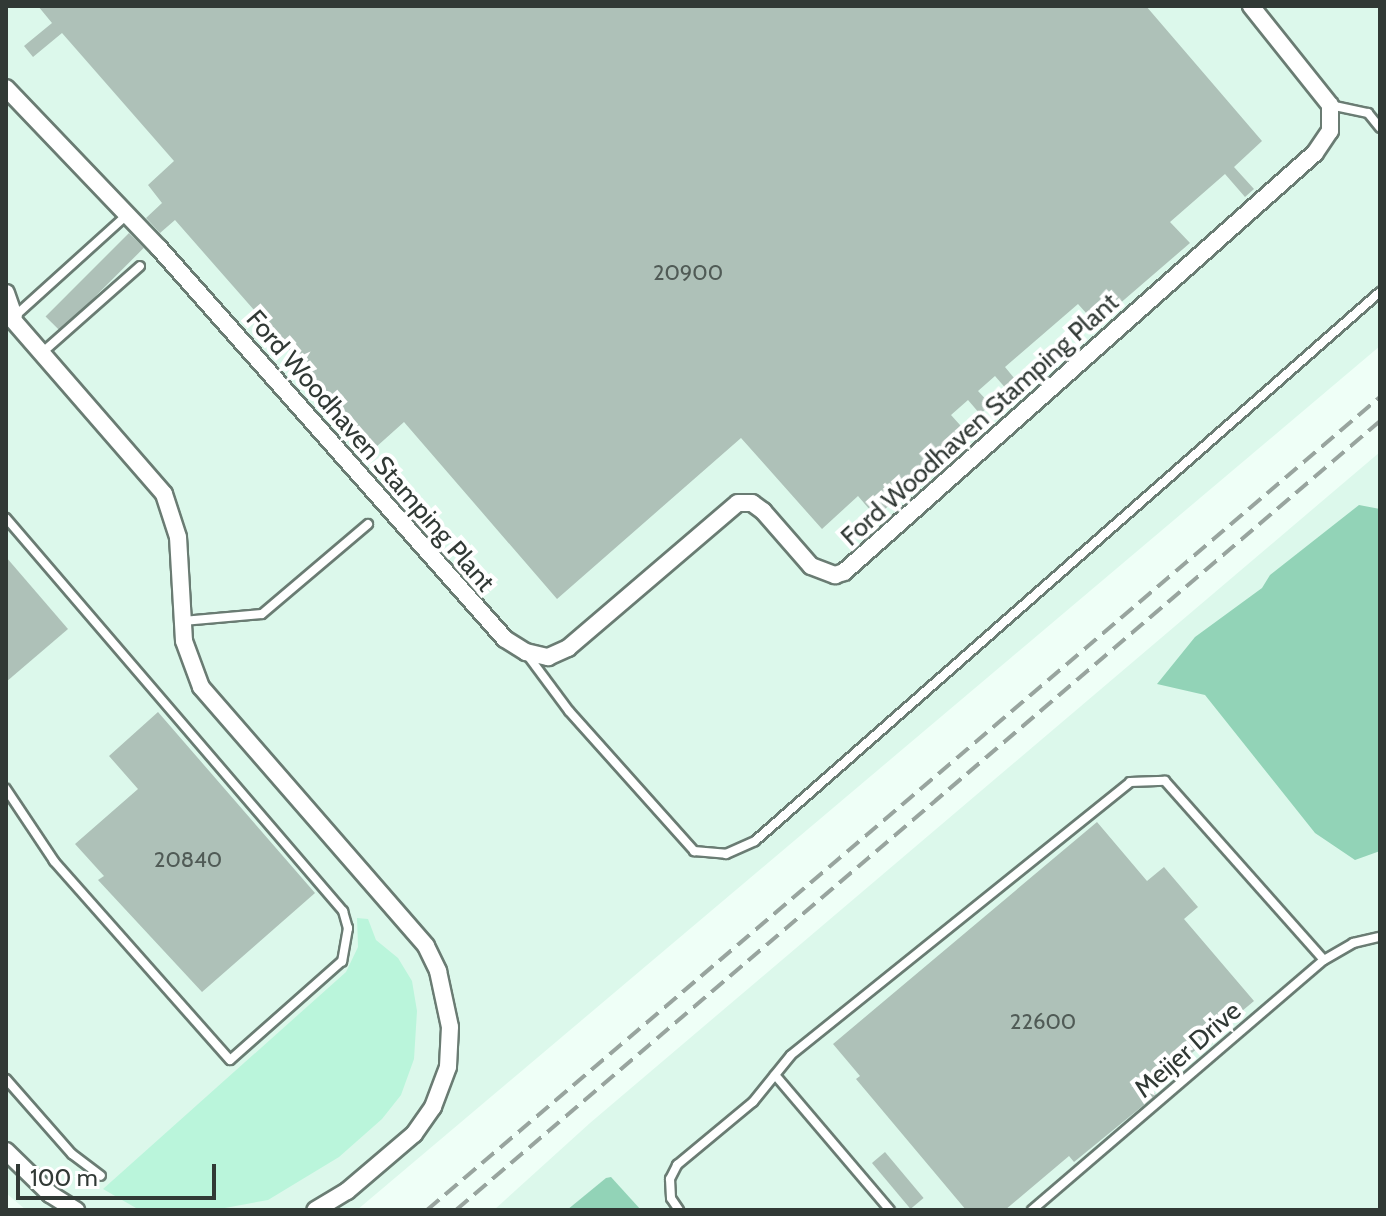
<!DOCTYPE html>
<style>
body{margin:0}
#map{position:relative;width:1386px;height:1216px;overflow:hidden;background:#effff7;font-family:Cabin,sans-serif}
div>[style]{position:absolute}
.built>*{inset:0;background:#dcf8eb}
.green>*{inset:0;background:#baf5db}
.water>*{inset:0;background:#92d3b7}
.building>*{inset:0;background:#aec1b8;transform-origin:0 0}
.roads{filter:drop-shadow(2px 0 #6a7c73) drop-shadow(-2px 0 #6a7c73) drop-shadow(0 2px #6a7c73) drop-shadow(0 -2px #6a7c73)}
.service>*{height:8px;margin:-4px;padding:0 4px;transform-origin:4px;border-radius:4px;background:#fff}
.minor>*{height:16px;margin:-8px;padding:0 8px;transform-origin:8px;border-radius:8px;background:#fff}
.rail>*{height:4px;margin-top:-2px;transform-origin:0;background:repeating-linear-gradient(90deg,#98a49e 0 16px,transparent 0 24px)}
span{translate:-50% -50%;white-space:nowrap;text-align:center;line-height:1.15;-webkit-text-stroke:8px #fff;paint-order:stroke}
.number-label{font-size:22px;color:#505b56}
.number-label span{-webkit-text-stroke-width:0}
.street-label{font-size:26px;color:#313935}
.frame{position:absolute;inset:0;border:8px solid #313935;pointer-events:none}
.scale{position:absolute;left:16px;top:1164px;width:200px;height:36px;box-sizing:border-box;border:4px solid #313935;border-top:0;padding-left:10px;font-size:24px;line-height:28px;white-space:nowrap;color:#313935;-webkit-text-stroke:6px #fff;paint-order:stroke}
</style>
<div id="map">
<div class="built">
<div style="clip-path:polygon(6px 6px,1380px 6px,1380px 346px,357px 1210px,26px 1210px,6px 1193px)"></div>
<div style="clip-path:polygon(1380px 452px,1380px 1210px,494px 1210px,590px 1123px)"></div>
</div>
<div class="green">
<div style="clip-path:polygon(357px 918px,368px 919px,376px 940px,398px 958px,412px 981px,417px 1011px,414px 1059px,401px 1095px,382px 1119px,339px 1157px,268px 1200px,214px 1210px,156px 1210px,136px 1208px,103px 1189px,346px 972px,358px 947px)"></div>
</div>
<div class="water">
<div style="clip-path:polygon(1359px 505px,1380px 509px,1380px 851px,1355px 860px,1315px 833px,1205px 695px,1157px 684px,1195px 637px,1262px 588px,1270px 575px)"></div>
<div style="clip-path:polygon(611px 1177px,641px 1210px,567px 1210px,606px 1178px)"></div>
</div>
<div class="building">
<div style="clip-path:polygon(38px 6px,1146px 6px,1262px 141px,1234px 167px,1254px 189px,1245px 197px,1225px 174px,1170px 222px,1190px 243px,1096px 324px,1078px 304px,1005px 367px,1024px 390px,1015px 399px,995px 376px,978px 391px,991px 405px,980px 414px,968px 400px,951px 415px,969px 435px,876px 517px,858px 496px,822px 529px,741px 438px,557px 599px,404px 422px,375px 448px,175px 220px,160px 233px,146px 218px,162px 203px,148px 185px,174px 161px,62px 33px,33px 57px,24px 46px,52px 23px)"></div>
<div style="left:129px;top:233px;width:21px;height:118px;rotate:45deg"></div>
<div style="clip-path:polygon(6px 557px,68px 629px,6px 682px)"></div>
<div style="clip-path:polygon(158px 712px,315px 893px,202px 992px,98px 880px,104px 876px,75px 844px,138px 789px,109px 756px)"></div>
<div style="clip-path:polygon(1097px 822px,1147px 881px,1164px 867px,1198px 907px,1184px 919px,1254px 1001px,1150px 1088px,1156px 1095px,1074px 1162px,1069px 1156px,1005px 1210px,966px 1210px,856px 1079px,860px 1076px,833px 1044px)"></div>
<div style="left:885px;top:1152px;width:60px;height:17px;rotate:50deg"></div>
</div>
<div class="roads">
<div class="service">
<div style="left:1330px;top:105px;width:39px;rotate:12deg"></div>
<div style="left:1368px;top:113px;width:19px;rotate:51deg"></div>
<div style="left:15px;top:316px;width:152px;rotate:-42.1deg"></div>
<div style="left:44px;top:351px;width:128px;rotate:-41.5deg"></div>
<div style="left:6px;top:518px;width:518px;rotate:49.39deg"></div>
<div style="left:343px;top:911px;width:18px;rotate:74deg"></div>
<div style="left:348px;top:928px;width:34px;rotate:100deg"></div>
<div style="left:342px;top:961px;width:149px;rotate:138.5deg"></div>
<div style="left:230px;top:1060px;width:266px;rotate:-131.5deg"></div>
<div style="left:54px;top:861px;width:87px;rotate:-123.7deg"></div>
<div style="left:183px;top:621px;width:79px;rotate:-5.1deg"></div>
<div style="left:262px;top:614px;width:139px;rotate:-40.3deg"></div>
<div style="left:526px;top:653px;width:72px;rotate:53.4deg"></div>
<div style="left:569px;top:711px;width:188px;rotate:48.2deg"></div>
<div style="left:694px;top:851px;width:32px;rotate:5deg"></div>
<div style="left:726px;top:854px;width:32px;rotate:-24deg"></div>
<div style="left:755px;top:841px;width:832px;rotate:-41.3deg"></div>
<div style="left:775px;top:1075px;width:177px;rotate:49.6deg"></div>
<div style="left:6px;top:1079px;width:100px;rotate:48.7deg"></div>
<div style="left:72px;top:1154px;width:36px;rotate:37deg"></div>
<div style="left:679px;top:1210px;width:14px;rotate:-124deg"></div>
<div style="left:671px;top:1198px;width:19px;rotate:-93deg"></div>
<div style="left:670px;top:1179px;width:16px;rotate:-63deg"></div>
<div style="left:677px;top:1165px;width:99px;rotate:-39.7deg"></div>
<div style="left:753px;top:1102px;width:60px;rotate:-51deg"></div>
<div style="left:791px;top:1055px;width:435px;rotate:-38.8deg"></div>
<div style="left:1130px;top:782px;width:35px;rotate:-2deg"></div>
<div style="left:1165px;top:781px;width:239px;rotate:48.4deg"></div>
<div style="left:1032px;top:1210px;width:384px;rotate:-40.6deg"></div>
<div style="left:1324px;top:960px;width:34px;rotate:-30deg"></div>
<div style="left:1353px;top:943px;width:28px;rotate:-13deg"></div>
</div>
<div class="minor">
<div style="left:6px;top:88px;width:221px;rotate:46.3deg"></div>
<div style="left:159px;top:248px;width:522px;rotate:48.49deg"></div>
<div style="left:505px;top:639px;width:25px;rotate:32deg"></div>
<div style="left:526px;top:652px;width:23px;rotate:13deg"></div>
<div style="left:548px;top:657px;width:22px;rotate:-24deg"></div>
<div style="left:568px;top:648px;width:223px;rotate:-40.5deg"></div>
<div style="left:738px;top:503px;width:14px"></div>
<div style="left:752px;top:503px;width:14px;rotate:36deg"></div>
<div style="left:763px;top:511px;width:73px;rotate:48.9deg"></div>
<div style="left:811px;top:566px;width:26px;rotate:21deg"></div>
<div style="left:835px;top:575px;width:9px;rotate:-18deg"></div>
<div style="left:844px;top:572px;width:630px;rotate:-41.66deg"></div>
<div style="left:1315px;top:153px;width:27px;rotate:-56deg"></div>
<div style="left:1330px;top:131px;width:26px;rotate:-90deg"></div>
<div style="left:1330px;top:105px;width:127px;rotate:-128.6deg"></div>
<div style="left:6px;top:293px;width:24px;rotate:71deg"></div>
<div style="left:6px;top:312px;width:241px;rotate:49deg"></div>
<div style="left:164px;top:494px;width:45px;rotate:72deg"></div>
<div style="left:178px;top:537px;width:104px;rotate:86.7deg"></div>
<div style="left:184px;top:641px;width:49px;rotate:69.7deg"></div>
<div style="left:201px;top:687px;width:343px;rotate:49deg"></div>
<div style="left:426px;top:946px;width:28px;rotate:64deg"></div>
<div style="left:438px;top:971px;width:57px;rotate:77.9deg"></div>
<div style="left:450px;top:1027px;width:40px;rotate:92.9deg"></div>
<div style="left:448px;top:1067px;width:43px;rotate:110.6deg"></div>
<div style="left:433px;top:1107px;width:33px;rotate:125deg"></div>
<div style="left:414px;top:1134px;width:88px;rotate:139.6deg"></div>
<div style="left:347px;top:1191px;width:37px;rotate:149deg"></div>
<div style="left:6px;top:1151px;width:62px;rotate:44.3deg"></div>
<div style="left:50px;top:1194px;width:31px;rotate:32deg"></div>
</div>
</div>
<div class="rail">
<div style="left:427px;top:1210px;width:1253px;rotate:-40.47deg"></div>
<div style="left:456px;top:1210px;width:1215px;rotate:-40.49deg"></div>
</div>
<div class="number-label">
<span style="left:688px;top:273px">20900</span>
<span style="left:188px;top:860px">20840</span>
<span style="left:1043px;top:1022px">22600</span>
</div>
<div class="street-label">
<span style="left:980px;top:420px;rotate:-42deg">Ford Woodhaven Stamping Plant</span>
<span style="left:370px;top:451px;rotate:49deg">Ford Woodhaven Stamping Plant</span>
<span style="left:1188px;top:1050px;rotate:-41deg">Meijer Drive</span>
</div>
<div class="frame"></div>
<div class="scale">100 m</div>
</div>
